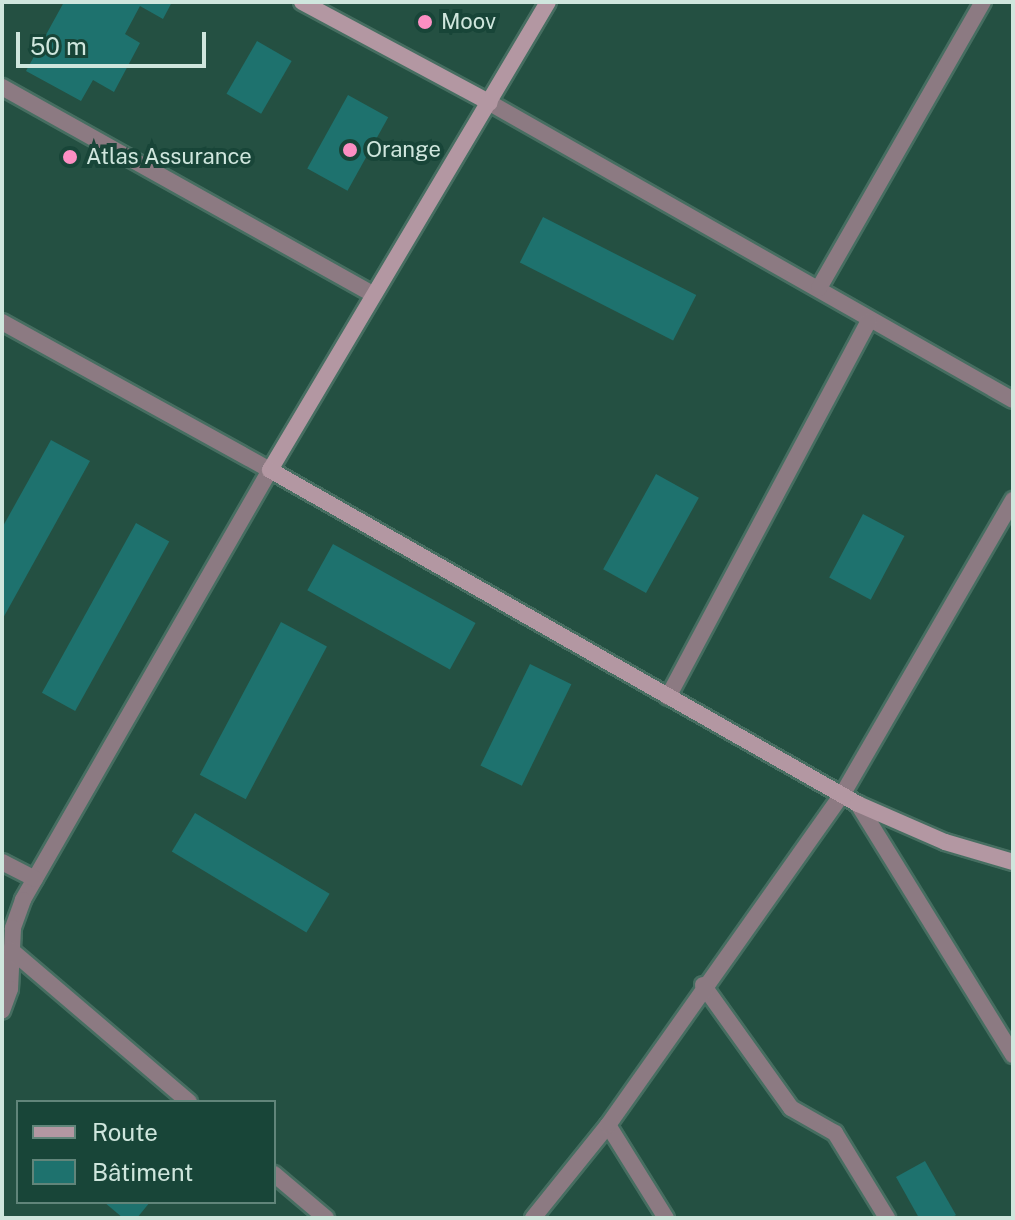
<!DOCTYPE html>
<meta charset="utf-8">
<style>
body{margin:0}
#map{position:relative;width:1015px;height:1220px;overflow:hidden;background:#245042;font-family:"Public Sans",sans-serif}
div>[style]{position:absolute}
.building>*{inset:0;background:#1e726e;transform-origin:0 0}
.roads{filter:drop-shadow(2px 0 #466e61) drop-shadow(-2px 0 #466e61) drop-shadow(0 2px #466e61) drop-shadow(0 -2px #466e61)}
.street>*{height:16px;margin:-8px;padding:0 8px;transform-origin:8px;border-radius:8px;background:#8c7a82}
.secondary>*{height:16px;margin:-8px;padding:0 8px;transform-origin:8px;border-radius:8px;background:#b397a2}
.dots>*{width:22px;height:22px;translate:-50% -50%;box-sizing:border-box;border:4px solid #184538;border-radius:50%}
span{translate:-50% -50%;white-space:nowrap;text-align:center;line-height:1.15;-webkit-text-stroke:8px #184538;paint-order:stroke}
.poi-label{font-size:22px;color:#cfe6dd}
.left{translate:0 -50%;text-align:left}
.frame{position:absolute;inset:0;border:4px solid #cfe6dd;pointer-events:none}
.legend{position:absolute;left:16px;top:1100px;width:260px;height:104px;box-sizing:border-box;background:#184538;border:2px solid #61857a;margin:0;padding:10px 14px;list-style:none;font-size:24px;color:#cfe6dd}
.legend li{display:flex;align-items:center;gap:16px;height:40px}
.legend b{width:40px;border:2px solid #61857a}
.scale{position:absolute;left:16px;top:32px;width:190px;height:36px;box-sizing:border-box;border:4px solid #cfe6dd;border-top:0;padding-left:10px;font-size:24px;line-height:28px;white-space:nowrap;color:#cfe6dd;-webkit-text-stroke:6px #184538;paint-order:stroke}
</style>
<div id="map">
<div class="building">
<div style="clip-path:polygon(64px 2px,172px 2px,163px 19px,140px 6px,125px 34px,140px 43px,114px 92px,93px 80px,81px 101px,26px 71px)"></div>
<div style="left:257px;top:41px;width:40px;height:61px;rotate:30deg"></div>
<div style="left:348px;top:95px;width:46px;height:84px;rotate:29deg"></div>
<div style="left:543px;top:217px;width:172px;height:51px;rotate:27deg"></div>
<div style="clip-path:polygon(51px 440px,90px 461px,2px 620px,2px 528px)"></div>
<div style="left:656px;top:474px;width:49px;height:109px;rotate:29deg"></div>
<div style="left:863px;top:514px;width:47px;height:72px;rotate:28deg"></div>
<div style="left:136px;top:523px;width:38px;height:194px;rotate:29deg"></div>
<div style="left:333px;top:544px;width:163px;height:53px;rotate:29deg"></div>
<div style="left:281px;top:622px;width:52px;height:173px;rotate:28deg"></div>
<div style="left:530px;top:664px;width:46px;height:113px;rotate:26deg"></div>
<div style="left:195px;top:813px;width:157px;height:45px;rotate:31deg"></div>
<div style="clip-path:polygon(925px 1161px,956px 1215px,951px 1218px,919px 1218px,896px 1177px)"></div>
<div style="clip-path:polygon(104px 1202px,150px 1202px,137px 1218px,123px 1218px)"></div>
</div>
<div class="roads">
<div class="street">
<div style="left:2px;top:87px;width:422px;rotate:29.2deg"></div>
<div style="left:490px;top:103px;width:601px;rotate:29.59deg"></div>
<div style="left:819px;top:288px;width:330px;rotate:-60.2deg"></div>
<div style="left:2px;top:322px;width:306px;rotate:28.9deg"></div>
<div style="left:270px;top:470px;width:496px;rotate:119.9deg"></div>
<div style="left:23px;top:900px;width:30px;rotate:110deg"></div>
<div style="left:13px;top:928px;width:61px;rotate:92.8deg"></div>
<div style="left:10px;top:989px;width:23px;rotate:110deg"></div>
<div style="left:668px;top:697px;width:426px;rotate:-61.9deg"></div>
<div style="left:858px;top:804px;width:295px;rotate:58.3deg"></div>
<div style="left:2px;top:862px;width:37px;rotate:27deg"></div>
<div style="left:11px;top:950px;width:234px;rotate:40.5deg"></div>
<div style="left:703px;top:985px;width:151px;rotate:54.4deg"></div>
<div style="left:791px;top:1108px;width:51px;rotate:29.6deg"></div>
<div style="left:835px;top:1133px;width:100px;rotate:58.5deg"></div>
<div style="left:608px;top:1125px;width:110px;rotate:58.1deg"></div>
<div style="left:274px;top:1174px;width:68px;rotate:40.2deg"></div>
<div style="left:533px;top:1218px;width:119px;rotate:-51.1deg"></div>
<div style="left:608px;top:1125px;width:405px;rotate:-54.7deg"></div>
<div style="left:842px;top:795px;width:341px;rotate:-59.9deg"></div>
</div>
<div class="secondary">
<div style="left:302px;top:2px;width:213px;rotate:28.2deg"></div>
<div style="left:548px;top:2px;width:544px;rotate:120.71deg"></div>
<div style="left:270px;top:470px;width:676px;rotate:29.6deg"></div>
<div style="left:858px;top:804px;width:95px;rotate:23.6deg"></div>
<div style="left:945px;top:842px;width:71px;rotate:16.4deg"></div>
</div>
</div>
<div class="dots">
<div style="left:425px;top:22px;background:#fc8fc3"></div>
<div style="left:350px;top:150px;background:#fc8fc3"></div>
<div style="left:70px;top:157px;background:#fc8fc3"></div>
</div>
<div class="poi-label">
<span class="left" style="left:441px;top:22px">Moov</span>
<span class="left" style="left:366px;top:150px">Orange</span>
<span class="left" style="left:86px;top:157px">Atlas Assurance</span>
</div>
<div class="frame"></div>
<ul class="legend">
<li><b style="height:10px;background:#b397a2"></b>Route</li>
<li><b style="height:22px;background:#1e726e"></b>Bâtiment</li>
</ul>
<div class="scale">50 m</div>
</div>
